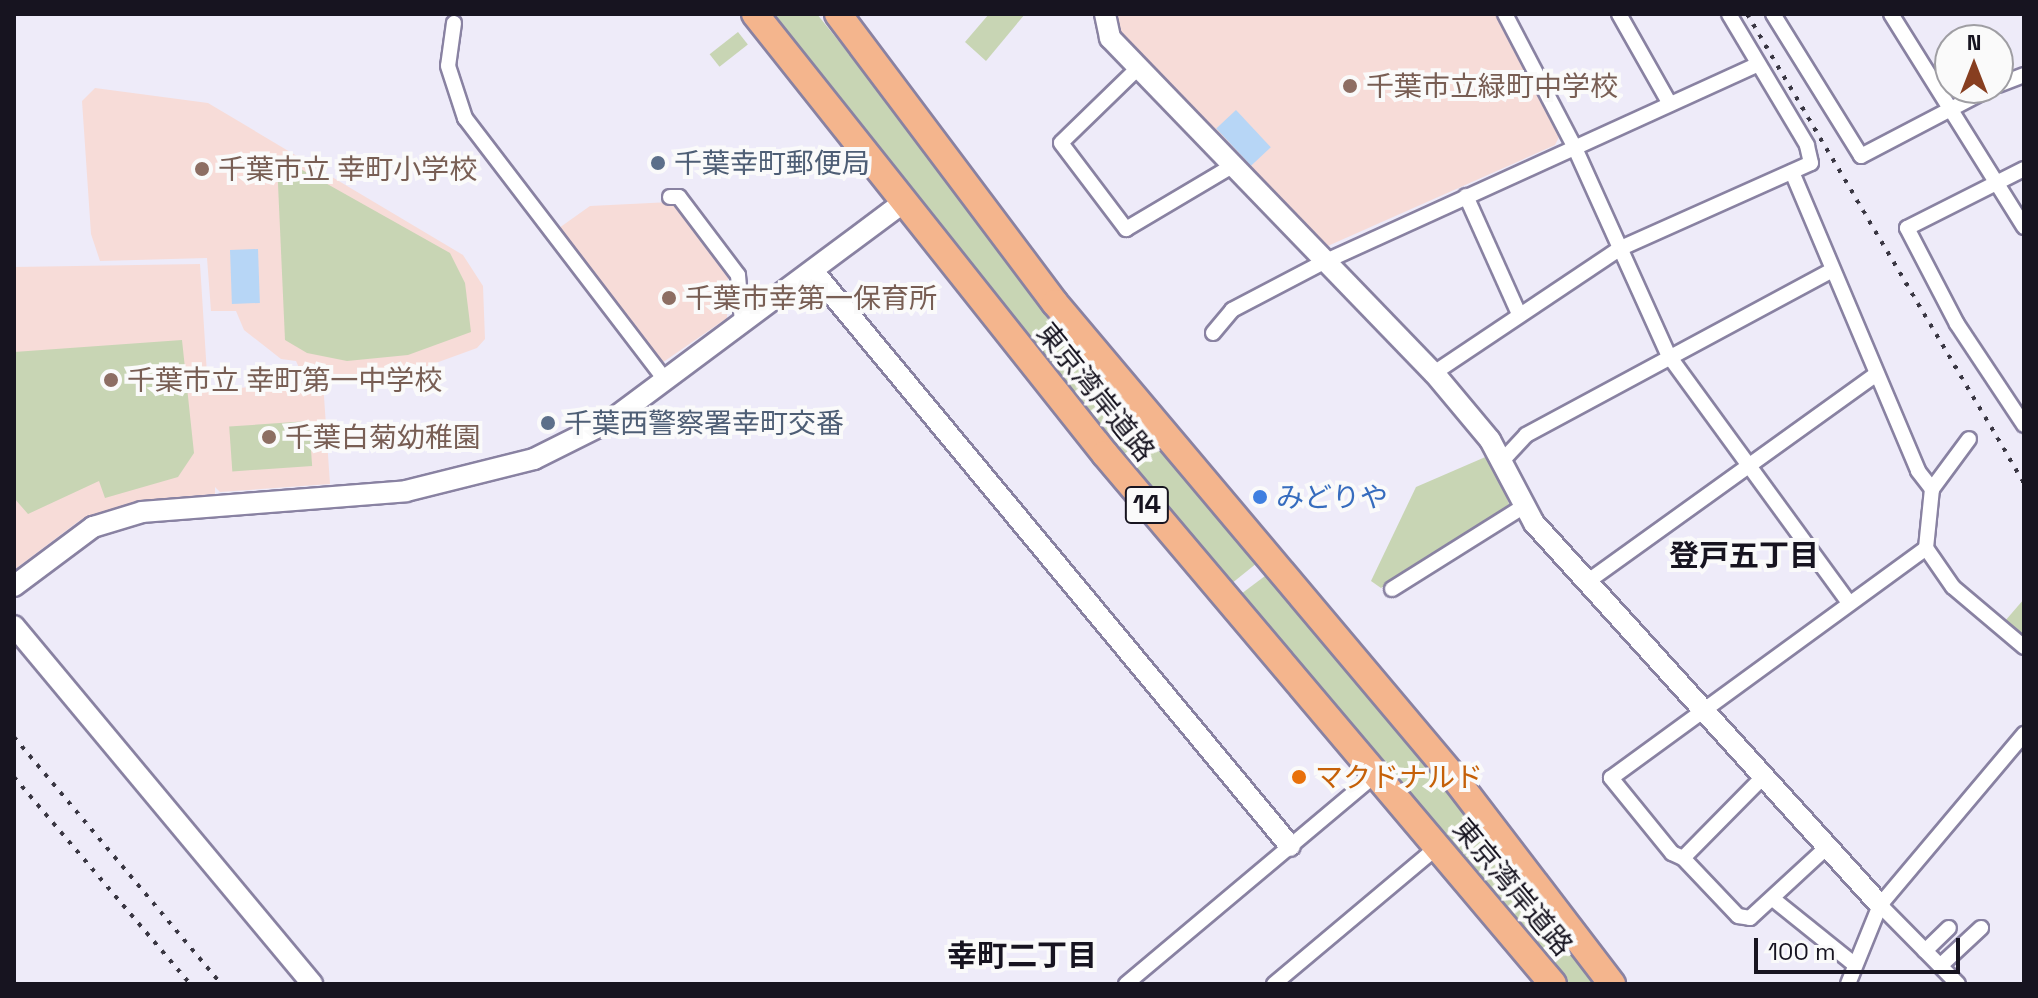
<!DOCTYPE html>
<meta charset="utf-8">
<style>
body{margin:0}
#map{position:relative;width:2038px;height:998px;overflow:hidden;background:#eeebf9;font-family:"Space Grotesk","Noto Sans JP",sans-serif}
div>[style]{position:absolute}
.education>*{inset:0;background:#f7dcd8}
.green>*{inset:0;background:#c8d5b4;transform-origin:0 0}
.water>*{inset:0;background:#b7d6f6;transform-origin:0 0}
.roads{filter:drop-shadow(2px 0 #8982a2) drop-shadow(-2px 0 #8982a2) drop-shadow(0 2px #8982a2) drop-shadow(0 -2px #8982a2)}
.street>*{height:14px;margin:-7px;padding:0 7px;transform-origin:7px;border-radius:7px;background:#fff}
.secondary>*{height:20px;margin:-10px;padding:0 10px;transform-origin:10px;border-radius:10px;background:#fff}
.highway>*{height:26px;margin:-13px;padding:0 13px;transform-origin:13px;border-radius:13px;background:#f4b58d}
.rail>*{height:4px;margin-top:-2px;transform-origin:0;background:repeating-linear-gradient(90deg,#393642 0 4px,transparent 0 12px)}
.dots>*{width:22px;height:22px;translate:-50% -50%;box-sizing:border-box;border:4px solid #fafafa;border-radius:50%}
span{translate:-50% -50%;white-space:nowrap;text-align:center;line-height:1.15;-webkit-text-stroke:8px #fafafa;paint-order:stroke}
.shield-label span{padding:2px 6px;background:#fafafa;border:2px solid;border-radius:6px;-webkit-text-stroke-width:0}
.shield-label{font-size:26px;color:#171420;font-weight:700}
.education-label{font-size:28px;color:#785e54}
.left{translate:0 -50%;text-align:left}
.service-label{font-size:28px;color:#4e5e75}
.street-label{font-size:28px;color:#171420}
.shop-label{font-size:28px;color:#366cbe}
.food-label{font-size:28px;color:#c56008}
.neighbourhood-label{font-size:30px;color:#171420;font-weight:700}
.frame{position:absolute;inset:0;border:16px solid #171420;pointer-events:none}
.north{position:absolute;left:1934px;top:24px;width:80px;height:80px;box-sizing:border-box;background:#fafafa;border:2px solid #9f9ea3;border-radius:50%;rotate:0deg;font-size:22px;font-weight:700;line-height:32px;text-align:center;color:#171420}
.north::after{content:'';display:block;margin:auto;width:28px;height:36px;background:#873e20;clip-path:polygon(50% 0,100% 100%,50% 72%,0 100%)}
.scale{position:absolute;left:1754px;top:938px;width:206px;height:36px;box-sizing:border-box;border:4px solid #171420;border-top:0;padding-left:10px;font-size:24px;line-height:28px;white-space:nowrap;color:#171420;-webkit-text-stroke:6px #fafafa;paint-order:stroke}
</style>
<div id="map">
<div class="education">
<div style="clip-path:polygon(1118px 14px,1495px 14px,1559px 137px,1555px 145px,1321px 249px,1119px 35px)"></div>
<div style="clip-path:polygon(95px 88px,208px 103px,463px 255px,483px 286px,485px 339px,477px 348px,422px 368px,304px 379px,296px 361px,281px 359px,244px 330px,236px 311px,211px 311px,207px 258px,100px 261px,91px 234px,82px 101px)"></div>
<div style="clip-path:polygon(671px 202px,728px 278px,727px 318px,659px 365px,559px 228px,590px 206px)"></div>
<div style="clip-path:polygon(200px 264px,208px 390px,323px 382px,330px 484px,220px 492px,215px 487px,215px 494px,142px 500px,79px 521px,14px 570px,14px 267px)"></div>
</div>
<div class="green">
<div style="clip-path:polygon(768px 14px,817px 14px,1257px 563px,1231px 584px)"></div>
<div style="clip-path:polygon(989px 14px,1025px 14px,986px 61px,965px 42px)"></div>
<div style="left:738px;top:32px;width:16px;height:36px;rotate:52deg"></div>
<div style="clip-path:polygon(281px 158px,450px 253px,465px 283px,471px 332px,408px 355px,347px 361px,307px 353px,285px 340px,277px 162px)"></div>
<div style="clip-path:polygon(182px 340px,194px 453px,178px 477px,105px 498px,99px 481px,28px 514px,14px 498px,14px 352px)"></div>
<div style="left:309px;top:421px;width:45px;height:80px;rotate:86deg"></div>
<div style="clip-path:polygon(1490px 455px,1511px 509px,1381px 588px,1371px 581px,1416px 487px)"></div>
<div style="clip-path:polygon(1265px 576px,1438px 778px,1595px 984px,1568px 984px,1241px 594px)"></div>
<div style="clip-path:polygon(2024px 599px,2024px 637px,2005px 621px)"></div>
</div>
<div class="water">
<div style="left:1236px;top:110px;width:51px;height:27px;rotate:47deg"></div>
<div style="left:258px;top:249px;width:54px;height:28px;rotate:88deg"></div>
</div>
<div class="roads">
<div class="street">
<div style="left:1505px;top:14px;width:149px;rotate:62.4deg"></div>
<div style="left:1574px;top:146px;width:230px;rotate:65.7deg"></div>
<div style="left:1669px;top:356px;width:306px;rotate:53.9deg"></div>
<div style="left:1619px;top:14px;width:103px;rotate:60.5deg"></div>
<div style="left:1773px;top:14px;width:167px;rotate:58.2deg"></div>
<div style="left:1861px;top:156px;width:147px;rotate:-27.6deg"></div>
<div style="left:1891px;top:14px;width:251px;rotate:58deg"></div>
<div style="left:454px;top:23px;width:43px;rotate:97.9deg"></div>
<div style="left:448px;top:66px;width:55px;rotate:71.9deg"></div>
<div style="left:465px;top:118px;width:331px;rotate:52.6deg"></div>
<div style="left:1138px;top:68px;width:107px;rotate:135.8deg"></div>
<div style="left:1061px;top:143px;width:108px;rotate:52.9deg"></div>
<div style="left:1126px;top:229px;width:123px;rotate:-30.7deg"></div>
<div style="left:1998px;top:85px;width:28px;rotate:-21deg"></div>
<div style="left:2024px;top:169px;width:131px;rotate:153.2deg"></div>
<div style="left:1907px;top:228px;width:108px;rotate:62.5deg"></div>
<div style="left:1957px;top:324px;width:121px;rotate:56.4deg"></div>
<div style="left:1792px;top:172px;width:324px;rotate:67.1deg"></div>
<div style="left:1918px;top:471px;width:23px;rotate:52deg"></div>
<div style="left:1466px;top:196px;width:129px;rotate:65.8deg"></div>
<div style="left:670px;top:197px;width:9px"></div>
<div style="left:679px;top:197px;width:98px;rotate:52.9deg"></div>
<div style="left:738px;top:275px;width:48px;rotate:85.2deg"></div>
<div style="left:1213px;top:333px;width:30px;rotate:-50deg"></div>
<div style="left:1232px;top:310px;width:104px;rotate:-27.6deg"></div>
<div style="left:1324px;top:262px;width:477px;rotate:-24.5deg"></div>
<div style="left:1434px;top:373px;width:225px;rotate:-33.8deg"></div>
<div style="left:1621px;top:248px;width:208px;rotate:-24.1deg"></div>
<div style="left:1811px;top:163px;width:18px;rotate:-103deg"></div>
<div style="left:1807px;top:145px;width:152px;rotate:-120.8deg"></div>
<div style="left:1502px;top:461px;width:35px;rotate:-47deg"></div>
<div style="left:1526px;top:435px;width:348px;rotate:-28.3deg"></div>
<div style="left:1926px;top:548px;width:47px;rotate:55.3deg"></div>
<div style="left:1953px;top:587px;width:93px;rotate:40.2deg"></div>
<div style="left:1587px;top:582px;width:356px;rotate:-35.7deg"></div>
<div style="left:1392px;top:589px;width:152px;rotate:-32.1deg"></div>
<div style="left:1764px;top:776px;width:115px;rotate:134.6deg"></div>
<div style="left:1683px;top:858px;width:12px;rotate:-156deg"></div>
<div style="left:1672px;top:853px;width:97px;rotate:-129.1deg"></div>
<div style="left:1611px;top:778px;width:390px;rotate:-36.1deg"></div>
<div style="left:1926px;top:548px;width:59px;rotate:-84.2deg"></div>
<div style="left:1932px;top:489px;width:62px;rotate:-53.5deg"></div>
<div style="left:1683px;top:858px;width:80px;rotate:46.5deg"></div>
<div style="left:1738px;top:916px;width:12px;rotate:9deg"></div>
<div style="left:1750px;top:918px;width:105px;rotate:-42.7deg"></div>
<div style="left:1773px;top:899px;width:105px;rotate:38.8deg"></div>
<div style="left:1880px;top:905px;width:111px;rotate:45.4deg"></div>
<div style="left:1925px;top:951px;width:33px;rotate:-44deg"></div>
<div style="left:1940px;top:966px;width:56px;rotate:-42.8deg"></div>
<div style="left:1126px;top:984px;width:326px;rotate:-40deg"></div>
<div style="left:1274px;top:984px;width:213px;rotate:-40deg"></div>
<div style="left:1848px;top:984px;width:85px;rotate:-67.9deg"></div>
<div style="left:1880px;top:905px;width:224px;rotate:-49.9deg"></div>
</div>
<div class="secondary">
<div style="left:1105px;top:14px;width:25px;rotate:78deg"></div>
<div style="left:1110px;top:38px;width:466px;rotate:46deg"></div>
<div style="left:1434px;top:373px;width:87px;rotate:50.1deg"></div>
<div style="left:1490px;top:440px;width:94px;rotate:62.1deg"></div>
<div style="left:1534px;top:523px;width:515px;rotate:47.83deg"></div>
<div style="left:813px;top:271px;width:747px;rotate:50.32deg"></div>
<div style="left:14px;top:586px;width:99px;rotate:-36.8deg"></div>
<div style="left:93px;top:527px;width:51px;rotate:-17deg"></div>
<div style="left:142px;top:512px;width:265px;rotate:-4.5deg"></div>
<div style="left:406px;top:491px;width:132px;rotate:-14deg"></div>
<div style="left:534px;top:459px;width:85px;rotate:-26.6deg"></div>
<div style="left:610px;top:421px;width:365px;rotate:-36.7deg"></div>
<div style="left:14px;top:626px;width:466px;rotate:50.2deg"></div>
</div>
<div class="highway">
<div style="left:755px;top:14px;width:562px;rotate:51.5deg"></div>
<div style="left:1105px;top:454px;width:694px;rotate:49.79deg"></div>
<div style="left:838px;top:14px;width:361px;rotate:53.1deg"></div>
<div style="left:1055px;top:303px;width:618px;rotate:49.92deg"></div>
<div style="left:1453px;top:776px;width:262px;rotate:52.6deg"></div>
</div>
</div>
<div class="rail">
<div style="left:1747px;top:14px;width:545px;rotate:59.43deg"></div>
<div style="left:14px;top:737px;width:322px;rotate:50deg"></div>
<div style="left:14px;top:777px;width:272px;rotate:49.6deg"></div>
</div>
<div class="dots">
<div style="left:1350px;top:86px;background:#8d6e63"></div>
<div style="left:658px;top:163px;background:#5c6f8a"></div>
<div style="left:202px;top:169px;background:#8d6e63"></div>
<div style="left:669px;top:298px;background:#8d6e63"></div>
<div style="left:111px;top:380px;background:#8d6e63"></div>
<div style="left:548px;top:423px;background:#5c6f8a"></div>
<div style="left:269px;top:437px;background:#8d6e63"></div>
<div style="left:1260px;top:497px;background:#3f7fe0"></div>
<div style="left:1299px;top:777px;background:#e8710a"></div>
</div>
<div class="shield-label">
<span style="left:1147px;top:505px">14</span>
</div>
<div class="education-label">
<span class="left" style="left:1366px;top:86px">千葉市立緑町中学校</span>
<span class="left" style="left:218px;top:169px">千葉市立 幸町小学校</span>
<span class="left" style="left:685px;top:298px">千葉市幸第一保育所</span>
<span class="left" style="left:127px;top:380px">千葉市立 幸町第一中学校</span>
<span class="left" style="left:285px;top:437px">千葉白菊幼稚園</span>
</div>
<div class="service-label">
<span class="left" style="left:674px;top:163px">千葉幸町郵便局</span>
<span class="left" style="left:564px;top:423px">千葉西警察署幸町交番</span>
</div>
<div class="street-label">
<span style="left:1096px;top:392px;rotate:51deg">東京湾岸道路</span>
<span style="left:1513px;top:887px;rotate:50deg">東京湾岸道路</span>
</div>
<div class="shop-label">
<span class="left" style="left:1276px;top:497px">みどりや</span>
</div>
<div class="food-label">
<span class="left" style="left:1315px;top:777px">マクドナルド</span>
</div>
<div class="neighbourhood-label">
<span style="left:1744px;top:556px">登戸五丁目</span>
<span style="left:1022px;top:956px">幸町二丁目</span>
</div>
<div class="frame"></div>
<div class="north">N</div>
<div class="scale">100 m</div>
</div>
